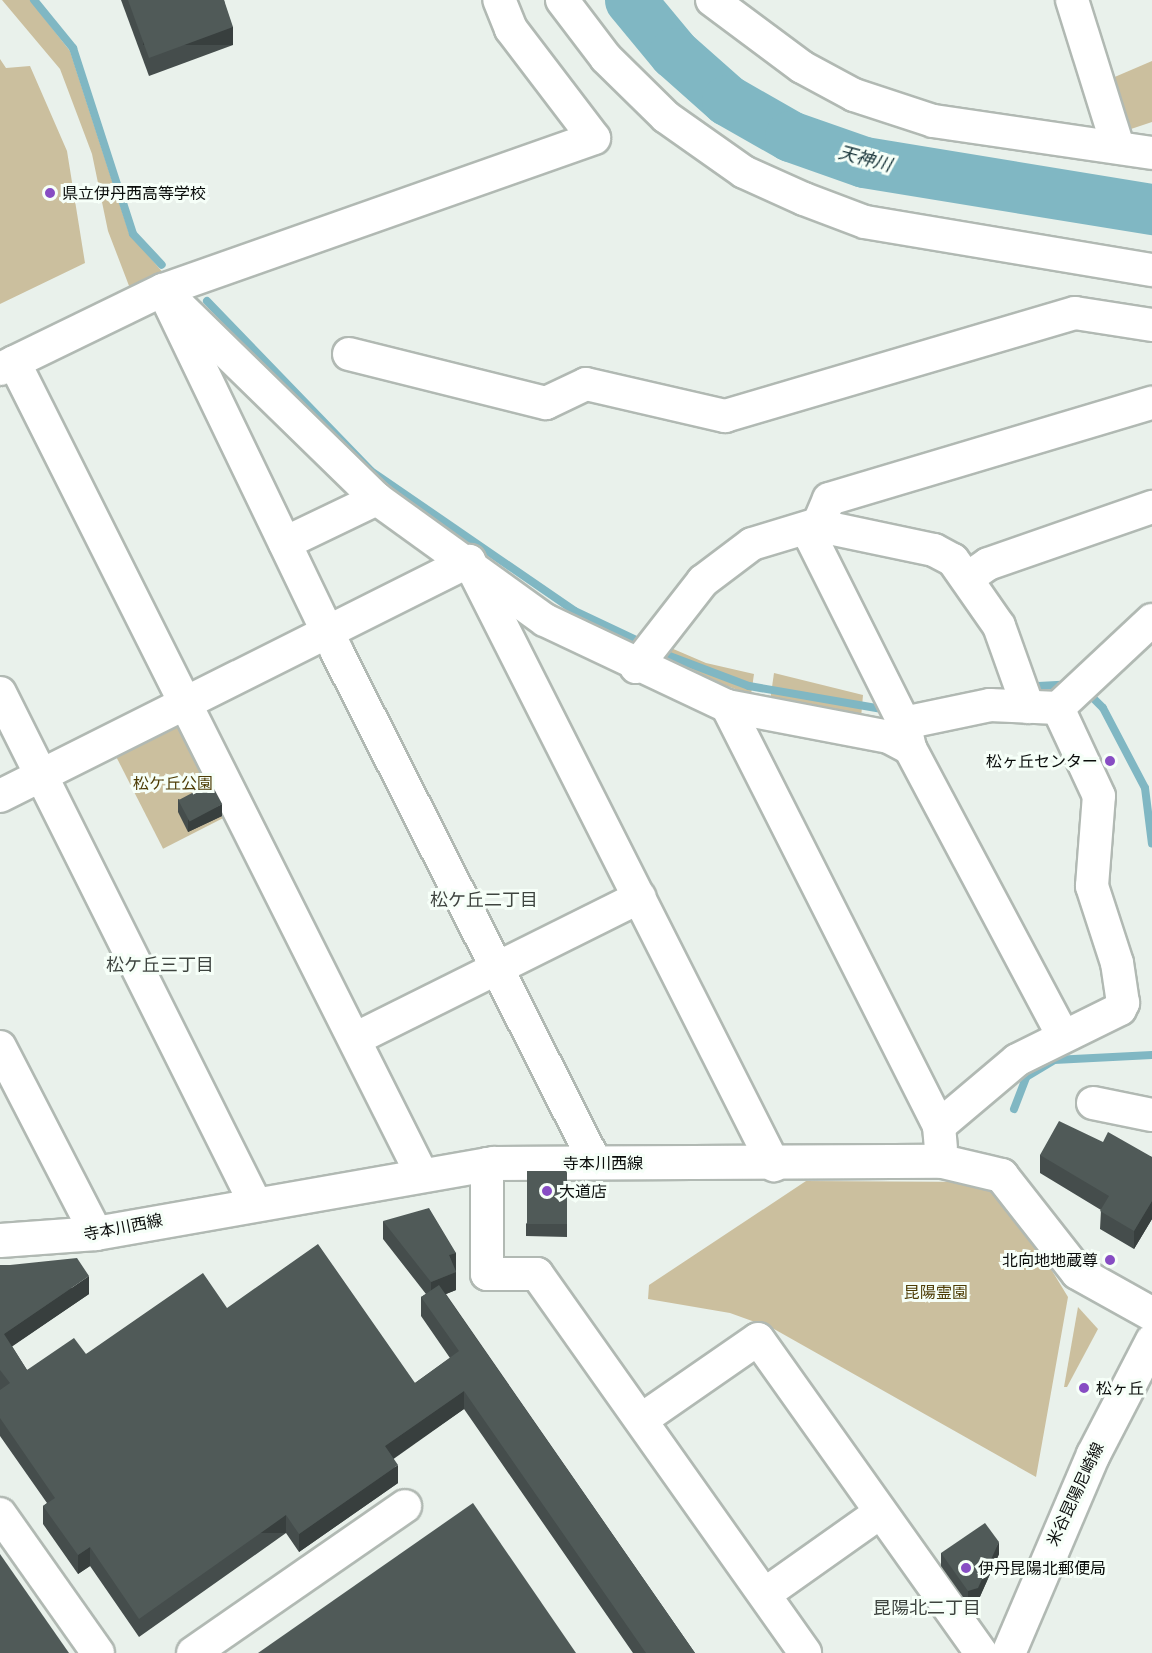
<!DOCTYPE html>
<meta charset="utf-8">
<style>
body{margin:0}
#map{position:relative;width:1152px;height:1653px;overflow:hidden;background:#e9f1eb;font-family:Mulish,"Noto Sans JP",sans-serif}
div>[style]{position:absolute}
.green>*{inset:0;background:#cbbf9e;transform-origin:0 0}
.stream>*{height:8px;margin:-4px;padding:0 4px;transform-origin:4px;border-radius:4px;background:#80b7c3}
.river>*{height:51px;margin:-25.5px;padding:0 25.5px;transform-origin:25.5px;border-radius:25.5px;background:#80b7c3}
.roads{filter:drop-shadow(2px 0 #b1b9b3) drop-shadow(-2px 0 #b1b9b3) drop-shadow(0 2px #b1b9b3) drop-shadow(0 -2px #b1b9b3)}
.minor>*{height:32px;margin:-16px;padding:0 16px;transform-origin:16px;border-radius:16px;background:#fff}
.major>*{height:33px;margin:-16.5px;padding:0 16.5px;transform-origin:16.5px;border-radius:16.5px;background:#fff}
.wall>*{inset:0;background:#454d4c}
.shaded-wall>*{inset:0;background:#383f3e;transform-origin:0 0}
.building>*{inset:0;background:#505a58;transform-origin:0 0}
.dots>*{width:16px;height:16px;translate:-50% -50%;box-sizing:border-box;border:3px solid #f6fff8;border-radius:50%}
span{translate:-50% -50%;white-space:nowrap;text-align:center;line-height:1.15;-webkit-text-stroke:6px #f6fff8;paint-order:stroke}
.poi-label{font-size:16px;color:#0a0d0b}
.left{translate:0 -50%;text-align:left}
.right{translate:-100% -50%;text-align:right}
.park-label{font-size:16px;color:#4e3d06}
.street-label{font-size:16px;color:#0a0d0b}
.water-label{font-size:18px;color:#153237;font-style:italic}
.neighbourhood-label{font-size:18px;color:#3e443f}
</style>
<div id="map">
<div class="green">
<div style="clip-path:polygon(2px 0,30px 0,70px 51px,129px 233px,165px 275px,131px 291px,108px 231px,92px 154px,60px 69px)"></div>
<div style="clip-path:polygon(0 59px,6px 68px,30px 66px,67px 151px,85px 263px,0 304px)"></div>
<div style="clip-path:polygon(1152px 61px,1152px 122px,1119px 133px,1103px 82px)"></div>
<div style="clip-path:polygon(664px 645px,706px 663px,754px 674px,751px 695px,656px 659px)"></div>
<div style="clip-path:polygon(774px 673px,863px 695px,861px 718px,770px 701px)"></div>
<div style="left:184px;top:718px;width:107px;height:78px;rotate:63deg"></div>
<div style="clip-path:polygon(806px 1181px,977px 1182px,1010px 1202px,1068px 1297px,1036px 1477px,774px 1329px,730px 1313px,648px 1299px,649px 1285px)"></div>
<div style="clip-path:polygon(1078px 1307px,1098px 1329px,1067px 1387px,1064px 1387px)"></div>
</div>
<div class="stream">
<div style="left:34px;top:0;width:62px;rotate:50.9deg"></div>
<div style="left:73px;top:48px;width:195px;rotate:72.1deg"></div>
<div style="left:133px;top:234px;width:42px;rotate:46.9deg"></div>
<div style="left:207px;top:301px;width:236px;rotate:46deg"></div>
<div style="left:371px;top:471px;width:247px;rotate:34.5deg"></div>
<div style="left:575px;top:611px;width:68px;rotate:25.4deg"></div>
<div style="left:659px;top:652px;width:96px;rotate:20.7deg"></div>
<div style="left:749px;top:686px;width:135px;rotate:9.8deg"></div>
<div style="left:1038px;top:686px;width:33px;rotate:-3deg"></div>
<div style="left:1085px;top:690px;width:25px;rotate:45deg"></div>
<div style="left:1103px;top:708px;width:90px;rotate:62.3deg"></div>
<div style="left:1145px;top:788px;width:56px;rotate:82.9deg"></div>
<div style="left:1014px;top:1109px;width:34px;rotate:-69deg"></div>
<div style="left:1026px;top:1077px;width:33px;rotate:-31deg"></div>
<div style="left:1054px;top:1060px;width:98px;rotate:-2.9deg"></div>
</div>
<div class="river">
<div style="left:630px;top:0;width:69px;rotate:50.3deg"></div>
<div style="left:674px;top:53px;width:71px;rotate:41.6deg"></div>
<div style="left:727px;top:100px;width:73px;rotate:29.7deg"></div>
<div style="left:790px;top:136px;width:78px;rotate:19.4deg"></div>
<div style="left:864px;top:162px;width:292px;rotate:9.3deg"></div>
</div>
<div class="roads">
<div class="minor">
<div style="left:562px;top:0;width:73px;rotate:52.8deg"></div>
<div style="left:606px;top:58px;width:84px;rotate:44.5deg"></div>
<div style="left:666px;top:117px;width:95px;rotate:35.2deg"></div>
<div style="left:744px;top:172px;width:66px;rotate:24.2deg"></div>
<div style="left:804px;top:199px;width:65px;rotate:20.7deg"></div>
<div style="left:865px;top:222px;width:291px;rotate:9.5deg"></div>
<div style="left:712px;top:0;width:112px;rotate:36.7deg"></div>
<div style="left:802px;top:67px;width:59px;rotate:28.3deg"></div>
<div style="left:854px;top:95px;width:83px;rotate:18.2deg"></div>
<div style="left:933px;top:121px;width:221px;rotate:8.3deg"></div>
<div style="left:1072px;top:0;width:154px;rotate:72.6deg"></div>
<div style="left:163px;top:290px;width:402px;rotate:64.3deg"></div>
<div style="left:337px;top:652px;width:572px;rotate:63.17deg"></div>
<div style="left:174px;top:301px;width:284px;rotate:44.3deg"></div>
<div style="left:377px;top:499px;width:207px;rotate:35.8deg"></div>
<div style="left:545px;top:620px;width:201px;rotate:25.3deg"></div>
<div style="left:727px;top:706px;width:165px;rotate:10.8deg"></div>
<div style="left:889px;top:737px;width:24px;rotate:28deg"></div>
<div style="left:349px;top:354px;width:203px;rotate:14deg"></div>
<div style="left:546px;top:403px;width:44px;rotate:-25.4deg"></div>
<div style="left:586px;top:384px;width:143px;rotate:13deg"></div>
<div style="left:725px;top:416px;width:365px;rotate:-16.4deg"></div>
<div style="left:1075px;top:313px;width:78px;rotate:8.9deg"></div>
<div style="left:14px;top:362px;width:907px;rotate:63.35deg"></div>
<div style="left:0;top:369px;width:181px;rotate:-25.9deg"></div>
<div style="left:163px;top:290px;width:457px;rotate:-19.4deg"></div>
<div style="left:594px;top:138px;width:137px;rotate:-127.3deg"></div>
<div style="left:511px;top:29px;width:31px;rotate:-112deg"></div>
<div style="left:285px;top:543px;width:102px;rotate:-25.6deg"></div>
<div style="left:968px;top:578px;width:24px;rotate:-35deg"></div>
<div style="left:988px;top:564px;width:174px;rotate:-19.2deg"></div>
<div style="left:636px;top:667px;width:109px;rotate:-52.1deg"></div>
<div style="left:703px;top:581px;width:61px;rotate:-37.1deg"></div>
<div style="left:752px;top:544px;width:66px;rotate:-16.8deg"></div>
<div style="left:815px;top:525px;width:122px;rotate:11.9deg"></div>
<div style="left:934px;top:550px;width:21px;rotate:28deg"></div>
<div style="left:953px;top:560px;width:80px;rotate:55.1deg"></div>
<div style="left:999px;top:626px;width:86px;rotate:70.3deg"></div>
<div style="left:0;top:693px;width:568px;rotate:63.43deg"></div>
<div style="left:727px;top:706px;width:470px;rotate:63.2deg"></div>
<div style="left:939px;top:1126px;width:21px;rotate:85deg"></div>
<div style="left:904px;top:723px;width:88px;rotate:-11.8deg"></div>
<div style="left:990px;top:705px;width:68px;rotate:2.5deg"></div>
<div style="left:1058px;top:708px;width:129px;rotate:-43.1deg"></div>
<div style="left:0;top:796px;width:525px;rotate:-26.61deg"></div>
<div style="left:469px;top:561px;width:677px;rotate:63.21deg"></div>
<div style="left:1062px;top:1034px;width:324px;rotate:-118deg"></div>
<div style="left:910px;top:748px;width:26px;rotate:-103deg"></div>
<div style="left:904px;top:723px;width:206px;rotate:-116.6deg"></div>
<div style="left:812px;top:539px;width:43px;rotate:-67deg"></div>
<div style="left:829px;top:499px;width:337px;rotate:-16.6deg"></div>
<div style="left:355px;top:1039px;width:318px;rotate:-26.5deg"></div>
<div style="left:0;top:1047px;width:209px;rotate:62.7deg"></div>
<div style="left:1093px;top:1103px;width:60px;rotate:11.5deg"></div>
<div style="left:939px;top:1126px;width:102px;rotate:-40.2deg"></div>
<div style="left:1017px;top:1060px;width:115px;rotate:-26.3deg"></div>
<div style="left:1120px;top:1009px;width:7px;rotate:-63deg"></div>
<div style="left:1123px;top:1003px;width:40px;rotate:-98.5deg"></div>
<div style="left:1117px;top:963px;width:81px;rotate:-108deg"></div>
<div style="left:1092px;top:886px;width:90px;rotate:-85.6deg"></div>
<div style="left:1099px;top:796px;width:97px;rotate:-115deg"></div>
<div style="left:487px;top:1164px;width:110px;rotate:90deg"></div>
<div style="left:487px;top:1274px;width:50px"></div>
<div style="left:537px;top:1274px;width:464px;rotate:54.7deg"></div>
<div style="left:641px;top:1420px;width:142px;rotate:-34.7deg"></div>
<div style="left:758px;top:1339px;width:385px;rotate:54.6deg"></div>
<div style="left:0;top:1514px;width:170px;rotate:54.8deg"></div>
<div style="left:765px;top:1594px;width:138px;rotate:-35.3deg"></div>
<div style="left:193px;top:1653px;width:258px;rotate:-34.7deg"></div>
</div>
<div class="major">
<div style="left:0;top:1240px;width:96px;rotate:-4.2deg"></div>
<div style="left:96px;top:1233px;width:403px;rotate:-10deg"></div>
<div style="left:493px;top:1163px;width:449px;rotate:-0.3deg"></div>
<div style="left:942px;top:1161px;width:61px;rotate:13.3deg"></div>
<div style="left:1001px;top:1175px;width:123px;rotate:51.9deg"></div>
<div style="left:1077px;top:1272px;width:86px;rotate:29.2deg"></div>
<div style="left:1008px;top:1653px;width:216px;rotate:-66.9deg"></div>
<div style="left:1093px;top:1454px;width:128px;rotate:-62.6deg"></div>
</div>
</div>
<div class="wall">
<div style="clip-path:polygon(121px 0,224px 0,233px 45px,149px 76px)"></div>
<div style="clip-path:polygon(178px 799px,222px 816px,188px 832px,178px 812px)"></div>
<div style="clip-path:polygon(1103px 1142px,1152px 1157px,1152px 1219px,1134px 1249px,1100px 1229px,1101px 1210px,1040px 1173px,1040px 1155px)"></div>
<div style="clip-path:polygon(567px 1171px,567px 1237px,526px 1236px,526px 1224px)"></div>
<div style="clip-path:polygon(383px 1221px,456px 1253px,456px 1290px,446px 1294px,695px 1653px,633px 1653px,464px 1409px,393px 1458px,398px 1483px,299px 1552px,286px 1533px,139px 1637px,90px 1566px,78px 1574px,43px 1524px,43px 1506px,47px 1503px,0 1436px,0 1265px,89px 1294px,12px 1346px,27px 1370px,86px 1354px,227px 1308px,415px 1383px,450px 1358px,421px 1316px,421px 1297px,426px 1294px,383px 1239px)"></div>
<div style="clip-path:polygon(941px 1553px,999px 1554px,978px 1601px,968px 1604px,941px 1566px)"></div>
</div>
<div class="shaded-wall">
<div style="left:233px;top:27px;width:18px;height:90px;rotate:90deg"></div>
<div style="clip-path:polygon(222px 804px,222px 816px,188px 832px,188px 820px)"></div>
<div style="clip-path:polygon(1152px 1201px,1152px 1219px,1134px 1249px,1134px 1231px)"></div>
<div style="clip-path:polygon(456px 1253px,456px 1271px,449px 1255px)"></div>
<div style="clip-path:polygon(456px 1272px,456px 1290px,431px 1300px,431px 1282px)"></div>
<div style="clip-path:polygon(89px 1276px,89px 1294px,4px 1352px,4px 1334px)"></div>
<div style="clip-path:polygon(464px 1391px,464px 1409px,385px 1465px,385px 1446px)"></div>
<div style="clip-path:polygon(398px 1465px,398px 1483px,299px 1552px,299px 1534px)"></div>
<div style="left:286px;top:1515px;width:18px;height:180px;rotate:90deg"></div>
<div style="clip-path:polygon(999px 1542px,999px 1554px,978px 1601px,968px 1604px,968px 1591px)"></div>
<div style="clip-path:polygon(90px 1547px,90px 1566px,78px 1574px,78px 1555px)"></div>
</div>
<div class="building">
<div style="clip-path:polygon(128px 0,224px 0,233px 27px,149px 58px)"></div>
<div style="left:211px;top:783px;width:24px;height:37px;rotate:62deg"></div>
<div style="clip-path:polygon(1059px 1121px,1103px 1142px,1108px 1132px,1152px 1157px,1152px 1201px,1134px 1231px,1100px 1211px,1109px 1196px,1040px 1155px)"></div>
<div style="left:527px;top:1171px;width:40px;height:53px"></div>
<div style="clip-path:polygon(429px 1208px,456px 1253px,449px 1255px,456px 1272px,431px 1282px,383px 1221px)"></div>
<div style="clip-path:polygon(318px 1244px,415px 1383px,459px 1351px,421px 1297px,439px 1285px,695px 1653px,646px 1653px,464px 1391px,385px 1446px,398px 1465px,299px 1534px,286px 1515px,139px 1619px,90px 1547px,78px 1555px,43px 1506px,55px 1498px,0 1418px,0 1390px,10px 1383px,0 1370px,0 1265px,10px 1265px,77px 1258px,89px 1276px,4px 1334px,27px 1370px,74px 1338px,86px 1354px,203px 1273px,227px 1308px)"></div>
<div style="clip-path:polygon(473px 1503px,576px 1653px,258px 1653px)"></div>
<div style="clip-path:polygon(985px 1523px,999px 1542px,978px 1588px,968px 1591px,941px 1553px)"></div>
<div style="clip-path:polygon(0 1554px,69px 1653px,0 1653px)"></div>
</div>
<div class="dots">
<div style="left:50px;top:193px;background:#874dc3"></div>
<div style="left:1110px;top:761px;background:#874dc3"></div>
<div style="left:547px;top:1191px;background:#874dc3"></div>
<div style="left:1110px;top:1260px;background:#874dc3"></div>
<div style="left:1084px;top:1388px;background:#874dc3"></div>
<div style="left:966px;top:1568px;background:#874dc3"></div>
</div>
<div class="poi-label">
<span class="left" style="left:62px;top:193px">県立伊丹西高等学校</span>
<span class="right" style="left:1098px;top:761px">松ヶ丘センター</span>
<span class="left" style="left:559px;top:1191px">大道店</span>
<span class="right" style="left:1098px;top:1260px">北向地地蔵尊</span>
<span class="left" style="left:1096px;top:1388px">松ヶ丘</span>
<span class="left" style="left:978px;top:1568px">伊丹昆陽北郵便局</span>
</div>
<div class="park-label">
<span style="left:173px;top:783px">松ケ丘公園</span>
<span style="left:936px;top:1292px">昆陽霊園</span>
</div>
<div class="street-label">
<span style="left:603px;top:1163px">寺本川西線</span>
<span style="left:123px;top:1227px;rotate:-11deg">寺本川西線</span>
<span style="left:1075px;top:1494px;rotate:-65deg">米谷昆陽尼崎線</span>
</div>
<div class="water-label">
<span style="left:865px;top:159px;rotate:15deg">天神川</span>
</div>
<div class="neighbourhood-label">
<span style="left:484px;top:900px">松ケ丘二丁目</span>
<span style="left:160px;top:965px">松ケ丘三丁目</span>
<span style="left:927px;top:1608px">昆陽北二丁目</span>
</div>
</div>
